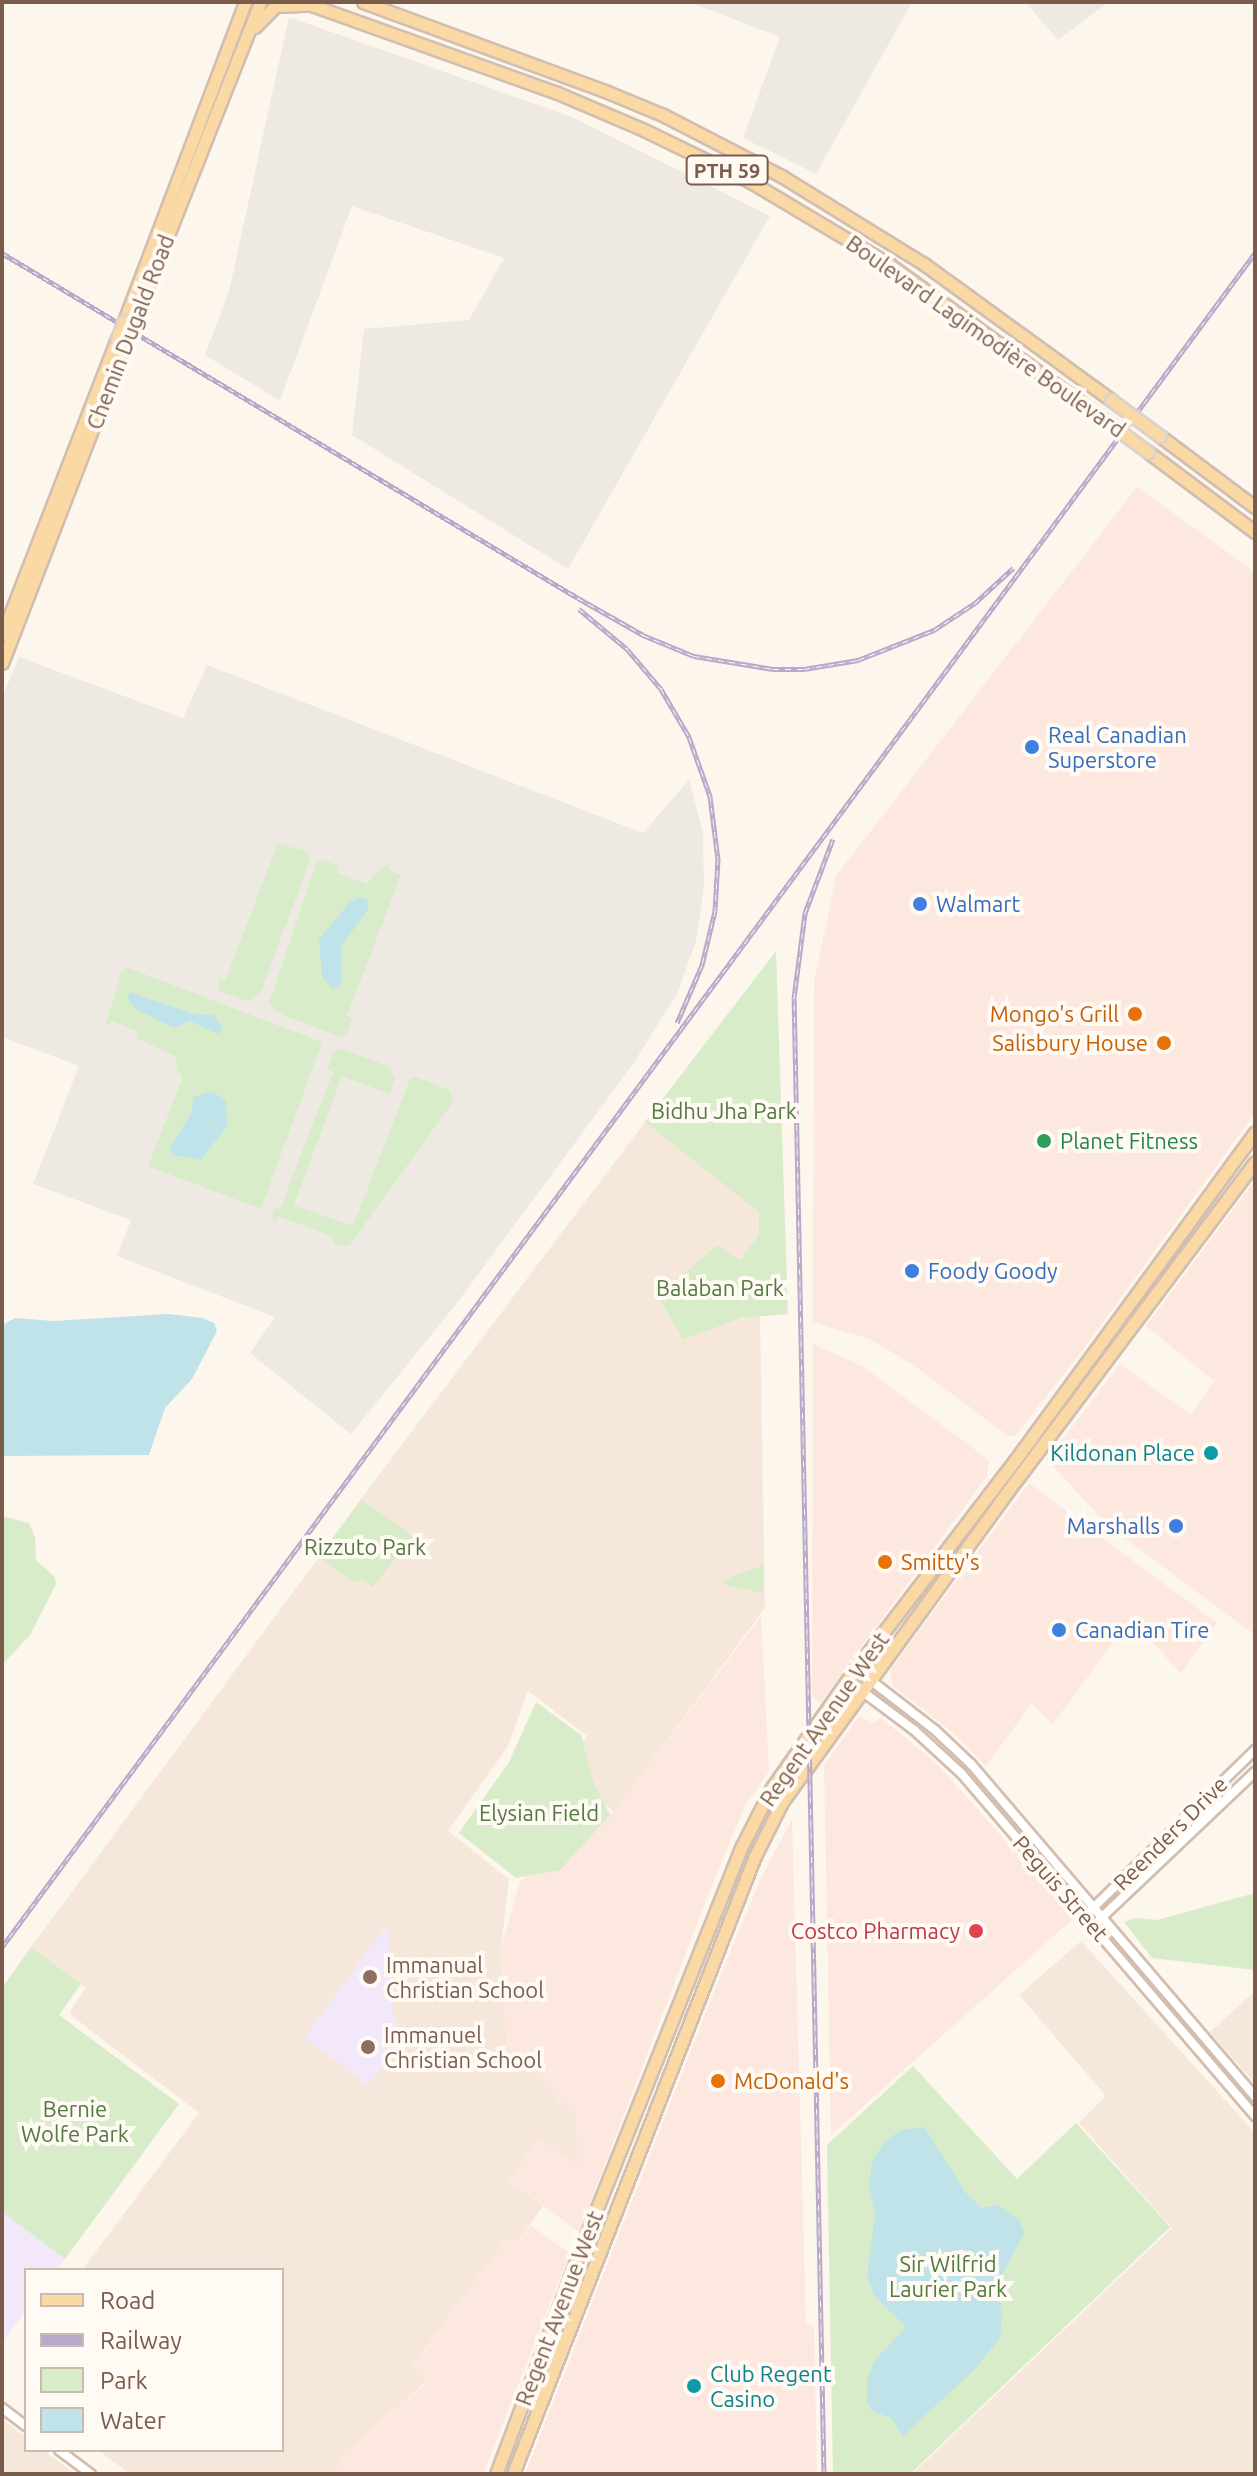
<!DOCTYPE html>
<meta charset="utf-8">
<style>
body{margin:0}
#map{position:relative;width:1257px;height:2476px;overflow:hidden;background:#fdf6ec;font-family:Ubuntu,sans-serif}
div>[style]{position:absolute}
.residential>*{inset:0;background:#f5e8da}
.commercial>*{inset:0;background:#fde8e0}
.industrial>*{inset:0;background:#efe9e4}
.education>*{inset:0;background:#f3e8fa}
.green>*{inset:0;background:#d8ecc9}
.water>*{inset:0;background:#bfe3e8}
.roads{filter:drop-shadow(2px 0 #d1beb0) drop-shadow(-2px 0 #d1beb0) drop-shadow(0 2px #d1beb0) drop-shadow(0 -2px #d1beb0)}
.minor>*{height:8px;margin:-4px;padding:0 4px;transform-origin:4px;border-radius:4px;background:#fff}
.major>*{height:11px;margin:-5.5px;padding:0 5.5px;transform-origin:5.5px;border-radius:5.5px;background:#fbd9a5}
.rail>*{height:5px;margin-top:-2.5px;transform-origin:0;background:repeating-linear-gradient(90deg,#fffaf3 0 6px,#b9a8c9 0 12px);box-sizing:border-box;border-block:2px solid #b9a8c9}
.bridges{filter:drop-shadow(2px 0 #dad1cd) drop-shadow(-2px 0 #dad1cd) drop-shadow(0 2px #dad1cd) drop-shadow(0 -2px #dad1cd)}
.major-bridge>*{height:11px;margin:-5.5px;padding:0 5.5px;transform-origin:5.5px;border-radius:5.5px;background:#fbd9a5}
.dots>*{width:22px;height:22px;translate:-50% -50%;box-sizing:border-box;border:4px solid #fffaf3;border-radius:50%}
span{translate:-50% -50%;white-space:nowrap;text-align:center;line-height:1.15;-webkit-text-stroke:8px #fffaf3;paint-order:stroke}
.shield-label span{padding:2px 6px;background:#fffaf3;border:2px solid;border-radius:6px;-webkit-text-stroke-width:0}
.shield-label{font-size:20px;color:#7a5c4d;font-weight:700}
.street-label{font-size:22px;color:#7a5c4d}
.shop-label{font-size:22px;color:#366cbe}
.left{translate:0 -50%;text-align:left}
.right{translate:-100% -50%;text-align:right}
.food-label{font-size:22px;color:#c56008}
.park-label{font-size:22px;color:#537a41}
.leisure-label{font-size:22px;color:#27864d}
.culture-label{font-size:22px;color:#0d838f}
.health-label{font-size:22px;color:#be3a42}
.education-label{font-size:22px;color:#785e54}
.frame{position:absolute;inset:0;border:4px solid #7a5c4d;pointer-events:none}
.legend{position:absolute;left:24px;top:2268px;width:260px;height:184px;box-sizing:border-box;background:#fffaf3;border:2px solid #cabbb1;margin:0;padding:10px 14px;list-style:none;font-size:24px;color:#7a5c4d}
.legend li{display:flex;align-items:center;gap:16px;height:40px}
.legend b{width:40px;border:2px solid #cabbb1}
</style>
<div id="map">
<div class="residential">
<div style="clip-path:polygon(645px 1122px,759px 1211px,759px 1234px,683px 1338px,718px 1324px,760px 1315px,765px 1608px,614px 1812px,561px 1770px,587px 1736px,528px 1691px,508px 1746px,448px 1831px,509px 1879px,501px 1948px,507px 2051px,537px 2074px,561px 2102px,576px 2114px,578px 2168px,539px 2139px,509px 2180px,543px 2206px,516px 2244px,507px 2239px,412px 2367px,428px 2380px,342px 2456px,335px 2474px,130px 2474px,98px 2450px,282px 2450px,282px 2270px,82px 2270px,199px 2113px,72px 2016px,70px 2011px,86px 1988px,31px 1947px,319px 1557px,354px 1583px,412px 1536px,361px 1499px)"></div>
<div style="clip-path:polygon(1081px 1941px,1255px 2133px,1255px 2474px,912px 2474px,1172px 2228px,1079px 2123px,1106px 2096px,1019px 1995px)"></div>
<div style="clip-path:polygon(1255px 1991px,1255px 2084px,1210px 2032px)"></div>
<div style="clip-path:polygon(2px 2419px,26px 2437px,26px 2450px,43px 2450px,75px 2474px,2px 2474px)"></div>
</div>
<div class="commercial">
<div style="clip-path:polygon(1137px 487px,1255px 572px,1255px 1113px,1082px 1351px,1015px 1436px,1007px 1435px,912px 1364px,869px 1339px,813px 1322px,814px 983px,836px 876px)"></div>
<div style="clip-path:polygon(1255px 1180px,1255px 1635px,1111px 1528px,1047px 1460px,1120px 1364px,1191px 1415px,1214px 1381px,1146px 1326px)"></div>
<div style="clip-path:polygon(813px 1344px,864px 1367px,989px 1460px,987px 1476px,820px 1703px,812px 1695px)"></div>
<div style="clip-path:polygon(1029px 1483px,1217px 1623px,1181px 1673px,1131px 1619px,1052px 1725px,1032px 1703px,986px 1766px,952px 1732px,893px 1686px,890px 1670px)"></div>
<div style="clip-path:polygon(761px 1616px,769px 1771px,745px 1806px,710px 1890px,579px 2232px,509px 2180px,539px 2138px,578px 2166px,576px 2114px,561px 2102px,537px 2074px,507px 2051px,501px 1948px,520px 1881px,614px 1812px)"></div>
<div style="clip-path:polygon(859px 1716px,874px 1723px,881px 1718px,938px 1765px,1074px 1918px,831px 2135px,824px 1766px)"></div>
<div style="clip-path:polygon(792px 1819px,806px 2322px,814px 2326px,817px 2474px,525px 2474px,721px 1974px,760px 1880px)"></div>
<div style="clip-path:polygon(530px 2225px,570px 2253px,483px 2474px,335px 2474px,342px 2456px,428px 2381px,412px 2368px,508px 2238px,517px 2244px)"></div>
</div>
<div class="industrial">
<div style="clip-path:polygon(689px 2px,912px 2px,816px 174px,743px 138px,780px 37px)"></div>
<div style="clip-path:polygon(1025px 2px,1109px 2px,1058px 40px)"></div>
<div style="clip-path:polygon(289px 17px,572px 117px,770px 216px,568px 569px,352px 435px,364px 329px,469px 320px,504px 258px,352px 206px,280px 401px,205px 355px,229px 291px)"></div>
<div style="clip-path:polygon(19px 657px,183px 718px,207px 665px,643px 833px,689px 780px,703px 833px,704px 887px,696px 941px,677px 994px,633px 1064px,457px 1303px,351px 1434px,250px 1353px,275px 1317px,117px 1256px,131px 1220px,33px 1184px,79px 1066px,2px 1037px,2px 698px)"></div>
</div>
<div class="education">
<div style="clip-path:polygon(383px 1930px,389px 1930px,394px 2024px,406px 2033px,368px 2085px,304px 2037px)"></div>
<div style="clip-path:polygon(2px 2212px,65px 2259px,56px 2270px,26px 2270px,26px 2310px,2px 2343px)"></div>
</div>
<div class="green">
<div style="clip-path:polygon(278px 843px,308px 852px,311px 857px,261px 992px,248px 1001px,219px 991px,218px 985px,219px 980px,225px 981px)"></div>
<div style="clip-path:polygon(323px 860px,339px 866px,337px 873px,368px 884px,373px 875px,389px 864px,389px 870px,401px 875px,347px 1016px,352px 1019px,347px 1033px,340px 1037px,276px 1012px,269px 1003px,316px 863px)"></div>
<div style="clip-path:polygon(776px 951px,788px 1314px,742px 1318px,683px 1339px,658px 1297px,717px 1245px,740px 1260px,759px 1234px,759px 1212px,645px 1122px)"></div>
<div style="clip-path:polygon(128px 968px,322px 1042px,261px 1209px,148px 1166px,183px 1077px,178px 1072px,175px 1056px,137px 1038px,138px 1032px,112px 1021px,109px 1026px,106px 1023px,121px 972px)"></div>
<div style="clip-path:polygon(340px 1048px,390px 1067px,395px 1079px,390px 1094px,342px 1076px,294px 1205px,353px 1226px,410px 1079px,415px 1077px,447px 1089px,451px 1092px,453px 1102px,350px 1245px,344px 1247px,334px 1244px,332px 1236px,278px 1216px,275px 1222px,272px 1216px,274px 1208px,280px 1209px,333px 1072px,327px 1069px,333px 1053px)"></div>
<div style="clip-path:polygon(361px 1499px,413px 1536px,373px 1587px,363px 1580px,354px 1583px,319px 1557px)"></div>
<div style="clip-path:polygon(2px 1516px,29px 1523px,35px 1538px,36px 1560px,55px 1577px,56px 1584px,30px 1635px,2px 1665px)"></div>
<div style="clip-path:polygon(763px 1565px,763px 1593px,725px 1585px,724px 1580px)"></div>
<div style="clip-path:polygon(536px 1702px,581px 1735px,593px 1781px,610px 1815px,560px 1870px,516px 1878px,459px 1833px,509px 1762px)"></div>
<div style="clip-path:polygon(1255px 1893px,1255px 1970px,1152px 1958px,1124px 1922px,1136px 1918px,1157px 1920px)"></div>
<div style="clip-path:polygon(31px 1947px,81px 1984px,59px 2015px,179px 2104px,65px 2259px,2px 2212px,2px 1988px)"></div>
<div style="clip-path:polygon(913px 2066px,1017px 2179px,1076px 2123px,1170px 2227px,910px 2474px,833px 2474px,827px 2145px)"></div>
</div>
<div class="water">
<div style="clip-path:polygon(360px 897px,368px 900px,368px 909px,341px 947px,342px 982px,339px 987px,331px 988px,322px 976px,319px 939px,350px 902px)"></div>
<div style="clip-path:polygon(129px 992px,194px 1014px,213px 1015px,223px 1027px,218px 1034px,190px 1021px,174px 1028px,134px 1008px,128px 999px)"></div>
<div style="clip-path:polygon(212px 1091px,226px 1101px,227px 1126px,201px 1160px,172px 1155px,170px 1149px,191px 1113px,194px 1097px)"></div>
<div style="clip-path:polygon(168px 1314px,203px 1318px,214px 1323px,217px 1331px,192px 1379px,165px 1408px,149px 1455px,2px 1456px,2px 1325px,15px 1318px,54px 1321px)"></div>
<div style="clip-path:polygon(924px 2127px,966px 2193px,982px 2208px,997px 2205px,1005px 2210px,1020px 2221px,1024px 2233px,997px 2285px,1002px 2314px,1000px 2338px,975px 2369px,903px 2436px,891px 2418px,872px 2411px,867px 2401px,867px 2380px,875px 2360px,906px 2327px,874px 2296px,867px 2275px,875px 2217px,869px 2185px,872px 2161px,886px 2140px,902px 2130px)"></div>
</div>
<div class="roads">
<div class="minor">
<div style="left:856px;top:1669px;width:100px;rotate:37.7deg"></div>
<div style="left:935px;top:1730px;width:50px;rotate:43.4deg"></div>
<div style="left:971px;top:1764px;width:438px;rotate:49.5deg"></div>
<div style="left:847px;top:1680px;width:84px;rotate:36.7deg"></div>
<div style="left:914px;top:1730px;width:64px;rotate:42.5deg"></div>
<div style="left:961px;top:1773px;width:452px;rotate:49.4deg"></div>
<div style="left:1092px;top:1909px;width:228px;rotate:-44.3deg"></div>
<div style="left:1099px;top:1920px;width:215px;rotate:-43.5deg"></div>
<div style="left:2px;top:2408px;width:30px;rotate:37deg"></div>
<div style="left:59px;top:2450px;width:40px;rotate:37deg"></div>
</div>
<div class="major">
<div style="left:303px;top:2px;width:268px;rotate:19.7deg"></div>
<div style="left:555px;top:92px;width:97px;rotate:23.1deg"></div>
<div style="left:644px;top:130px;width:119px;rotate:25.9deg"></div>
<div style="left:751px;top:182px;width:162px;rotate:30.8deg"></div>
<div style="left:890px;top:265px;width:258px;rotate:35.8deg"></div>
<div style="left:363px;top:2px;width:258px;rotate:20.2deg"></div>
<div style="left:605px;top:91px;width:63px;rotate:22.5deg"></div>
<div style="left:663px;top:115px;width:135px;rotate:27.3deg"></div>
<div style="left:783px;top:177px;width:166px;rotate:31.7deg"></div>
<div style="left:924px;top:264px;width:231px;rotate:36deg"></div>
<div style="left:255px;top:27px;width:29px;rotate:-46deg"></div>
<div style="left:275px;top:6px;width:33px;rotate:-2deg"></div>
<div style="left:124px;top:321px;width:341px;rotate:-69.2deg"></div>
<div style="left:132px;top:326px;width:348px;rotate:-68.4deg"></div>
<div style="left:1160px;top:436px;width:119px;rotate:36.8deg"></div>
<div style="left:1148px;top:452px;width:134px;rotate:36.8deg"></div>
<div style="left:2px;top:635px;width:318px;rotate:-68.8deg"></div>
<div style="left:2px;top:663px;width:342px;rotate:-68.9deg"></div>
<div style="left:496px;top:2474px;width:241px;rotate:-69.4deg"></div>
<div style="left:581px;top:2248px;width:433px;rotate:-68.2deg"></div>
<div style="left:742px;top:1846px;width:64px;rotate:-63deg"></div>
<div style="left:771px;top:1789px;width:138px;rotate:-55deg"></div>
<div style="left:850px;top:1676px;width:282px;rotate:-52.6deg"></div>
<div style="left:1021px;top:1452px;width:396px;rotate:-53.8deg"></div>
<div style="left:513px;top:2474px;width:664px;rotate:-68.62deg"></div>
<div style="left:755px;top:1856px;width:60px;rotate:-63.4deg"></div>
<div style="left:782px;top:1802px;width:399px;rotate:-54deg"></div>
<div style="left:1017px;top:1479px;width:396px;rotate:-53.1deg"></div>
</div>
</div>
<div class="rail">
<div style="left:2px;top:253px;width:671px;rotate:30.92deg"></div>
<div style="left:578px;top:598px;width:75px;rotate:29.6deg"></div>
<div style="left:643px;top:635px;width:55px;rotate:22.4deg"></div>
<div style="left:694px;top:656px;width:80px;rotate:9.3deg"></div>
<div style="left:773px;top:669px;width:31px"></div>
<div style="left:804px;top:669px;width:55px;rotate:-9.5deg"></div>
<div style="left:858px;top:660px;width:82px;rotate:-21.5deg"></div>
<div style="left:934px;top:630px;width:49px;rotate:-33.4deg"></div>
<div style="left:975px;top:603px;width:52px;rotate:-42.6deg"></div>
<div style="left:579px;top:609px;width:62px;rotate:39.8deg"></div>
<div style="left:627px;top:649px;width:52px;rotate:49.6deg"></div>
<div style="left:661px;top:689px;width:56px;rotate:59.7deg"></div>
<div style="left:689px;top:737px;width:63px;rotate:70.4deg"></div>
<div style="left:710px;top:796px;width:64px;rotate:82.8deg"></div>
<div style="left:718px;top:859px;width:52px;rotate:93.3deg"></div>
<div style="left:715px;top:911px;width:56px;rotate:103.5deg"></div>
<div style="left:702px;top:965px;width:63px;rotate:113.3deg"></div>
<div style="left:2px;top:1947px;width:2107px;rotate:-53.51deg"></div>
<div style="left:824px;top:2474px;width:1476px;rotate:-91.16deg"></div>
<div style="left:794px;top:998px;width:86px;rotate:-82.6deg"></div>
<div style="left:805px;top:913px;width:79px;rotate:-69.3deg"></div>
</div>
<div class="bridges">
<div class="major-bridge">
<div style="left:117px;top:339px;width:19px;rotate:-69deg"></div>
<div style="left:125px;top:344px;width:19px;rotate:-69deg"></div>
<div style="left:1111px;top:400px;width:61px;rotate:36.3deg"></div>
<div style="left:1099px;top:416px;width:61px;rotate:36.3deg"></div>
</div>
</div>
<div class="dots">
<div style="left:1032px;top:747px;background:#3f7fe0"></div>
<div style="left:920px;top:904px;background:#3f7fe0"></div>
<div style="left:1135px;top:1014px;background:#e8710a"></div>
<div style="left:1164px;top:1043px;background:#e8710a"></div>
<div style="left:1044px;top:1141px;background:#2e9e5b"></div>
<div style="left:912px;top:1271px;background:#3f7fe0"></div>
<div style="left:1211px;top:1453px;background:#0f9aa8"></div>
<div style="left:1176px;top:1526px;background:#3f7fe0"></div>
<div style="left:885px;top:1562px;background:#e8710a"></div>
<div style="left:1059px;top:1630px;background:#3f7fe0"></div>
<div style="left:976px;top:1931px;background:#e0444e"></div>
<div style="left:370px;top:1977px;background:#8d6e63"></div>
<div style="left:368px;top:2047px;background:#8d6e63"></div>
<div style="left:718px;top:2081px;background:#e8710a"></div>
<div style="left:694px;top:2386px;background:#0f9aa8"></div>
</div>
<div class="shield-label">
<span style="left:727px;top:170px">PTH 59</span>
</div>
<div class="street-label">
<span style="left:130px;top:332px;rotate:-69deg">Chemin Dugald Road</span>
<span style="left:986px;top:336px;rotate:35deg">Boulevard Lagimodière Boulevard</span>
<span style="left:824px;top:1719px;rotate:-55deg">Regent Avenue West</span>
<span style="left:1170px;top:1833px;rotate:-45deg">Reenders Drive</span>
<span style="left:1061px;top:1888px;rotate:49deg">Peguis Street</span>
<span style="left:559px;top:2308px;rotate:-69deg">Regent Avenue West</span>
</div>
<div class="shop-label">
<span class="left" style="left:1048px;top:747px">Real Canadian<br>Superstore</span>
<span class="left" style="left:936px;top:904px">Walmart</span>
<span class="left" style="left:928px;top:1271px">Foody Goody</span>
<span class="right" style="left:1160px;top:1526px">Marshalls</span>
<span class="left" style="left:1075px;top:1630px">Canadian Tire</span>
</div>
<div class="food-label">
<span class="right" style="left:1119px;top:1014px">Mongo's Grill</span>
<span class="right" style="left:1148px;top:1043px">Salisbury House</span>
<span class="left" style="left:901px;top:1562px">Smitty's</span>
<span class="left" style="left:734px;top:2081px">McDonald's</span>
</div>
<div class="park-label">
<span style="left:724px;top:1111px">Bidhu Jha Park</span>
<span style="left:720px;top:1288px">Balaban Park</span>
<span style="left:365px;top:1547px">Rizzuto Park</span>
<span style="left:539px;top:1813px">Elysian Field</span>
<span style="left:75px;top:2121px">Bernie<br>Wolfe Park</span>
<span style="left:948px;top:2276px">Sir Wilfrid<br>Laurier Park</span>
</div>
<div class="leisure-label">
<span class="left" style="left:1060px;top:1141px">Planet Fitness</span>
</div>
<div class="culture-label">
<span class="right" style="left:1195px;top:1453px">Kildonan Place</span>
<span class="left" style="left:710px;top:2386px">Club Regent<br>Casino</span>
</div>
<div class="health-label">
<span class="right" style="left:960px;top:1931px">Costco Pharmacy</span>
</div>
<div class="education-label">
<span class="left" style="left:386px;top:1977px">Immanual<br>Christian School</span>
<span class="left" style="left:384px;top:2047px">Immanuel<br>Christian School</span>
</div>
<div class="frame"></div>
<ul class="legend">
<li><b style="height:10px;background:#fbd9a5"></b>Road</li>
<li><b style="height:10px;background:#b9a8c9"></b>Railway</li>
<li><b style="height:22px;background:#d8ecc9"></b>Park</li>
<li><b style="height:22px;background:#bfe3e8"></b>Water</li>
</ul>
</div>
